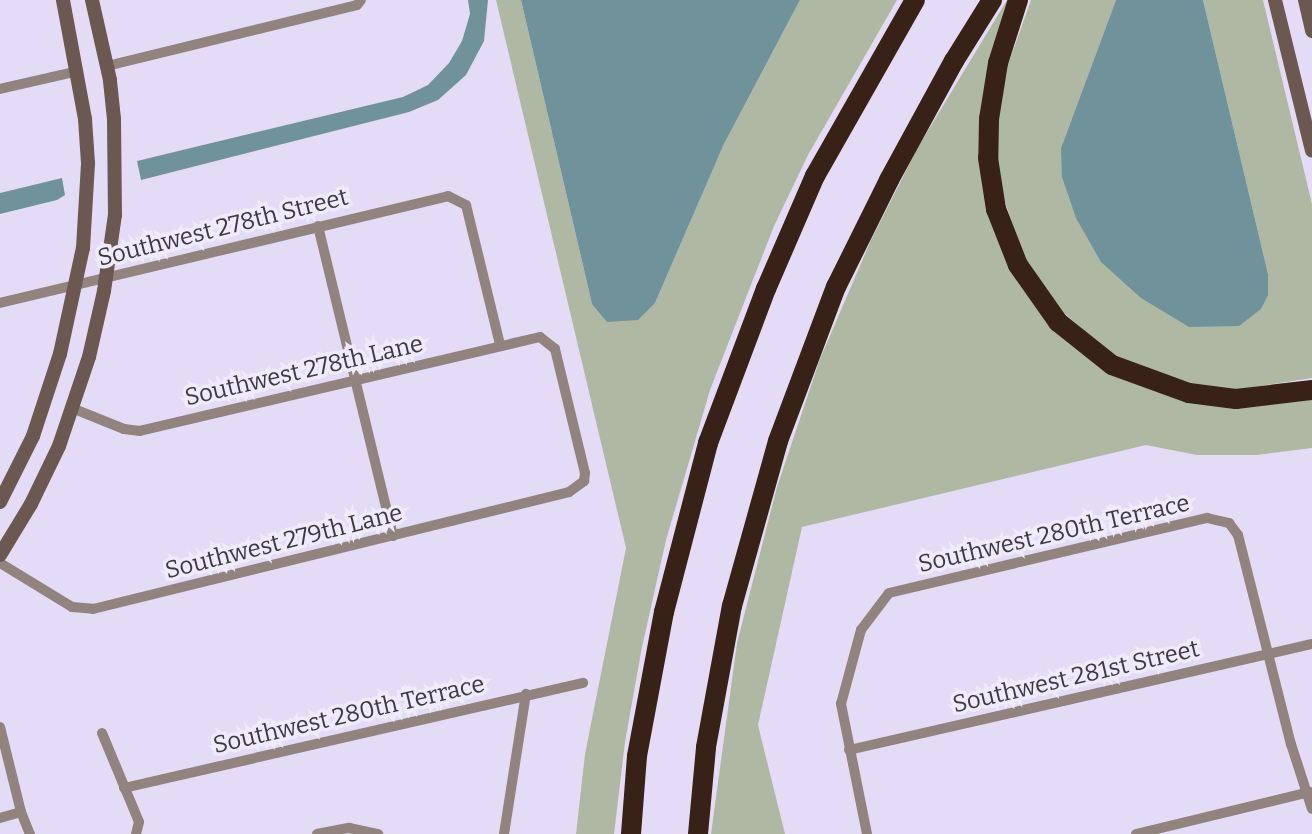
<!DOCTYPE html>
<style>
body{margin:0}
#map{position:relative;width:1312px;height:834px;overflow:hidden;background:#e4dcf7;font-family:Bitter,serif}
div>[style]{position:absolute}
.green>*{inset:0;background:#afb8a3}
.water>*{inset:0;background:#70939b}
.street>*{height:10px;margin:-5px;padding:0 5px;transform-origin:5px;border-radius:5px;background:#91847e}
.secondary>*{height:14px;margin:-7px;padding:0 7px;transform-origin:7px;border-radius:7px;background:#6b5850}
.highway>*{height:20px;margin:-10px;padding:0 10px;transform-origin:10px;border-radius:10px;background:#382116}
span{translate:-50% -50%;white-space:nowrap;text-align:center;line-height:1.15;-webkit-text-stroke:7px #f0ebfc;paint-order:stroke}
.street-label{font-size:24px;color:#3c3943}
</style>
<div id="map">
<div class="green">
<div style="clip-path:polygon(496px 0,521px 0,592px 304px,655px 303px,724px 144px,800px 0,897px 0,808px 155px,774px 226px,710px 390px,666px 540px,642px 647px,625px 742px,614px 834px,576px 834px,585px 754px,626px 548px)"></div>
<div style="clip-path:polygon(1007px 0,1012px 0,984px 98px,1016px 273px,1144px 385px,1312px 395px,1312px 448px,1257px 455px,1197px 455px,1146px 445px,802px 527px,758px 725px,785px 834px,711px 834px,737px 643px,777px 487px,820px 359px,871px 240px,918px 147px)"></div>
<div style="clip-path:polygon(1031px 0,1116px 0,1061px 148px,1268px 274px,1203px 0,1263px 0,1312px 204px,1312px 378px,1235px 390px,1190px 384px,1126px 361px,1105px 349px,1064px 313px,1024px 257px,997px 179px,997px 126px,1004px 76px)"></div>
</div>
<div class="water">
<div style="clip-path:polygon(468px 0,488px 0,484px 41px,466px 75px,438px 100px,409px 112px,141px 180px,137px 161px,403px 97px,428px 85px,449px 63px,462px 41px,470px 14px)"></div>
<div style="clip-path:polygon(521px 0,800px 0,724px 144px,655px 303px,638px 320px,607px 322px,592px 304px)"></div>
<div style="clip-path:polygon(1116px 0,1203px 0,1268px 274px,1268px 295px,1261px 309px,1239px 326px,1189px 327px,1141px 298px,1101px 262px,1076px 218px,1062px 177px,1061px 148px)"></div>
<div style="clip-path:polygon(62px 178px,65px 195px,57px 200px,0 214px,0 193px)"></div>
</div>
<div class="street">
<div style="left:107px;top:66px;width:257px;rotate:-13.7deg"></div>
<div style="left:357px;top:5px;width:6px;rotate:-51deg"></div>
<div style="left:0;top:89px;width:80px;rotate:-13deg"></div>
<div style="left:318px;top:226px;width:319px;rotate:76.4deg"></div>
<div style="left:0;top:303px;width:461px;rotate:-13.4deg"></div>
<div style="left:448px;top:196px;width:20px;rotate:27deg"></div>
<div style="left:466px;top:205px;width:144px;rotate:76.3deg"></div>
<div style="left:0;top:563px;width:84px;rotate:31.4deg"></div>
<div style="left:72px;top:607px;width:21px;rotate:5deg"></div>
<div style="left:93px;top:609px;width:490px;rotate:-13.8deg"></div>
<div style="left:569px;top:492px;width:19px;rotate:-36deg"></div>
<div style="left:584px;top:481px;width:8px;rotate:-83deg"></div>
<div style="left:585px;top:473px;width:128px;rotate:-103.6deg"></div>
<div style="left:555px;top:349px;width:19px;rotate:-141deg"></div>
<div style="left:540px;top:337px;width:411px;rotate:166.8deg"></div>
<div style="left:140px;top:431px;width:16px;rotate:-173deg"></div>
<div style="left:124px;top:429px;width:56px;rotate:-158deg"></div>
<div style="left:0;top:727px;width:88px;rotate:76.1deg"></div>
<div style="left:21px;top:812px;width:24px;rotate:68deg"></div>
<div style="left:102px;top:733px;width:96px;rotate:67.4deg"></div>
<div style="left:139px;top:822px;width:12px;rotate:104deg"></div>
<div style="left:849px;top:750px;width:475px;rotate:-12.9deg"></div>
<div style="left:124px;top:788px;width:471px;rotate:-12.9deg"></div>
<div style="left:0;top:818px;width:22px;rotate:-16deg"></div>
<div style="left:317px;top:834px;width:33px;rotate:-11deg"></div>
<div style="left:349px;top:828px;width:30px;rotate:12deg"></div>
<div style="left:504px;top:834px;width:142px;rotate:-81.1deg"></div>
<div style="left:867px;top:834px;width:133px;rotate:-101.3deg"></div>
<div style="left:841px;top:704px;width:77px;rotate:-74.9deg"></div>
<div style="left:861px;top:630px;width:46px;rotate:-52.9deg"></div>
<div style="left:889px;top:593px;width:327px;rotate:-13.3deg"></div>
<div style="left:1207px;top:518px;width:23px;rotate:13deg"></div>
<div style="left:1229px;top:523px;width:15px;rotate:53deg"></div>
<div style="left:1238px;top:535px;width:216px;rotate:75.8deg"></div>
<div style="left:1291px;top:744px;width:68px;rotate:72.1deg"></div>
<div style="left:1136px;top:834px;width:179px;rotate:-13.6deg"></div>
</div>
<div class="secondary">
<div style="left:1275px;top:0;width:155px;rotate:76.2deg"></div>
<div style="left:1305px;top:0;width:32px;rotate:77deg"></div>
<div style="left:0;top:502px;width:74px;rotate:-63.4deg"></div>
<div style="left:33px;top:436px;width:86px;rotate:-71.8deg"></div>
<div style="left:60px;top:354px;width:108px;rotate:-77.8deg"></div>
<div style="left:83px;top:248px;width:85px;rotate:-86.6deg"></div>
<div style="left:88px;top:163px;width:44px;rotate:-93.9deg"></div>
<div style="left:85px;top:119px;width:121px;rotate:-100.5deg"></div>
<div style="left:0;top:555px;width:60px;rotate:-58.7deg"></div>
<div style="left:31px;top:504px;width:64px;rotate:-64.2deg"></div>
<div style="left:59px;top:446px;width:94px;rotate:-71.4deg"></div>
<div style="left:89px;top:357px;width:68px;rotate:-77.2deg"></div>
<div style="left:104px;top:291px;width:77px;rotate:-81.8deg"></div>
<div style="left:115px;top:215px;width:96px;rotate:-90.6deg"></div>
<div style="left:114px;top:119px;width:39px;rotate:-96deg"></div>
<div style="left:110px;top:80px;width:82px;rotate:-102.7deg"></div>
</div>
<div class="highway">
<div style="left:1018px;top:0;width:66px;rotate:107.6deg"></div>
<div style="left:998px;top:63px;width:57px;rotate:99.1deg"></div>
<div style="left:989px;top:119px;width:39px;rotate:91deg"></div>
<div style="left:988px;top:158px;width:52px;rotate:81.1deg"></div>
<div style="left:996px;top:209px;width:60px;rotate:68.6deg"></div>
<div style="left:1018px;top:265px;width:70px;rotate:54.9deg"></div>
<div style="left:1058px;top:322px;width:69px;rotate:38.5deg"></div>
<div style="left:1112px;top:365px;width:82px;rotate:20deg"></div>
<div style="left:1189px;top:393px;width:47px;rotate:7.3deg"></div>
<div style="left:1236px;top:399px;width:77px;rotate:-6.8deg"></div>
<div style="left:631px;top:834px;width:78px;rotate:-85.6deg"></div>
<div style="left:637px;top:756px;width:147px;rotate:-79.4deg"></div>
<div style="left:664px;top:612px;width:175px;rotate:-75.4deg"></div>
<div style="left:708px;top:443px;width:165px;rotate:-69.4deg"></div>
<div style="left:766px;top:289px;width:123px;rotate:-66.6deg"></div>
<div style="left:815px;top:176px;width:202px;rotate:-60.4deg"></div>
<div style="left:698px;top:834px;width:87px;rotate:-84.7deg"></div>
<div style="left:706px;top:747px;width:143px;rotate:-79.6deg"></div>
<div style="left:732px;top:606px;width:171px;rotate:-74.4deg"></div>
<div style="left:778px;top:441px;width:165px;rotate:-69.4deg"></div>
<div style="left:836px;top:287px;width:119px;rotate:-63.6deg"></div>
<div style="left:889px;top:180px;width:136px;rotate:-61.4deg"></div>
<div style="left:954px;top:61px;width:72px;rotate:-58.1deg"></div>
</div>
<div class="street-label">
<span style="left:223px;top:228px;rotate:-14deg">Southwest 278th Street</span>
<span style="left:304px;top:371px;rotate:-13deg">Southwest 278th Lane</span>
<span style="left:1054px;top:534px;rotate:-13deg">Southwest 280th Terrace</span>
<span style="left:284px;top:542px;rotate:-14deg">Southwest 279th Lane</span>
<span style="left:1076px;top:677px;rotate:-13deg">Southwest 281st Street</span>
<span style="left:349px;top:715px;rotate:-13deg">Southwest 280th Terrace</span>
</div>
</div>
